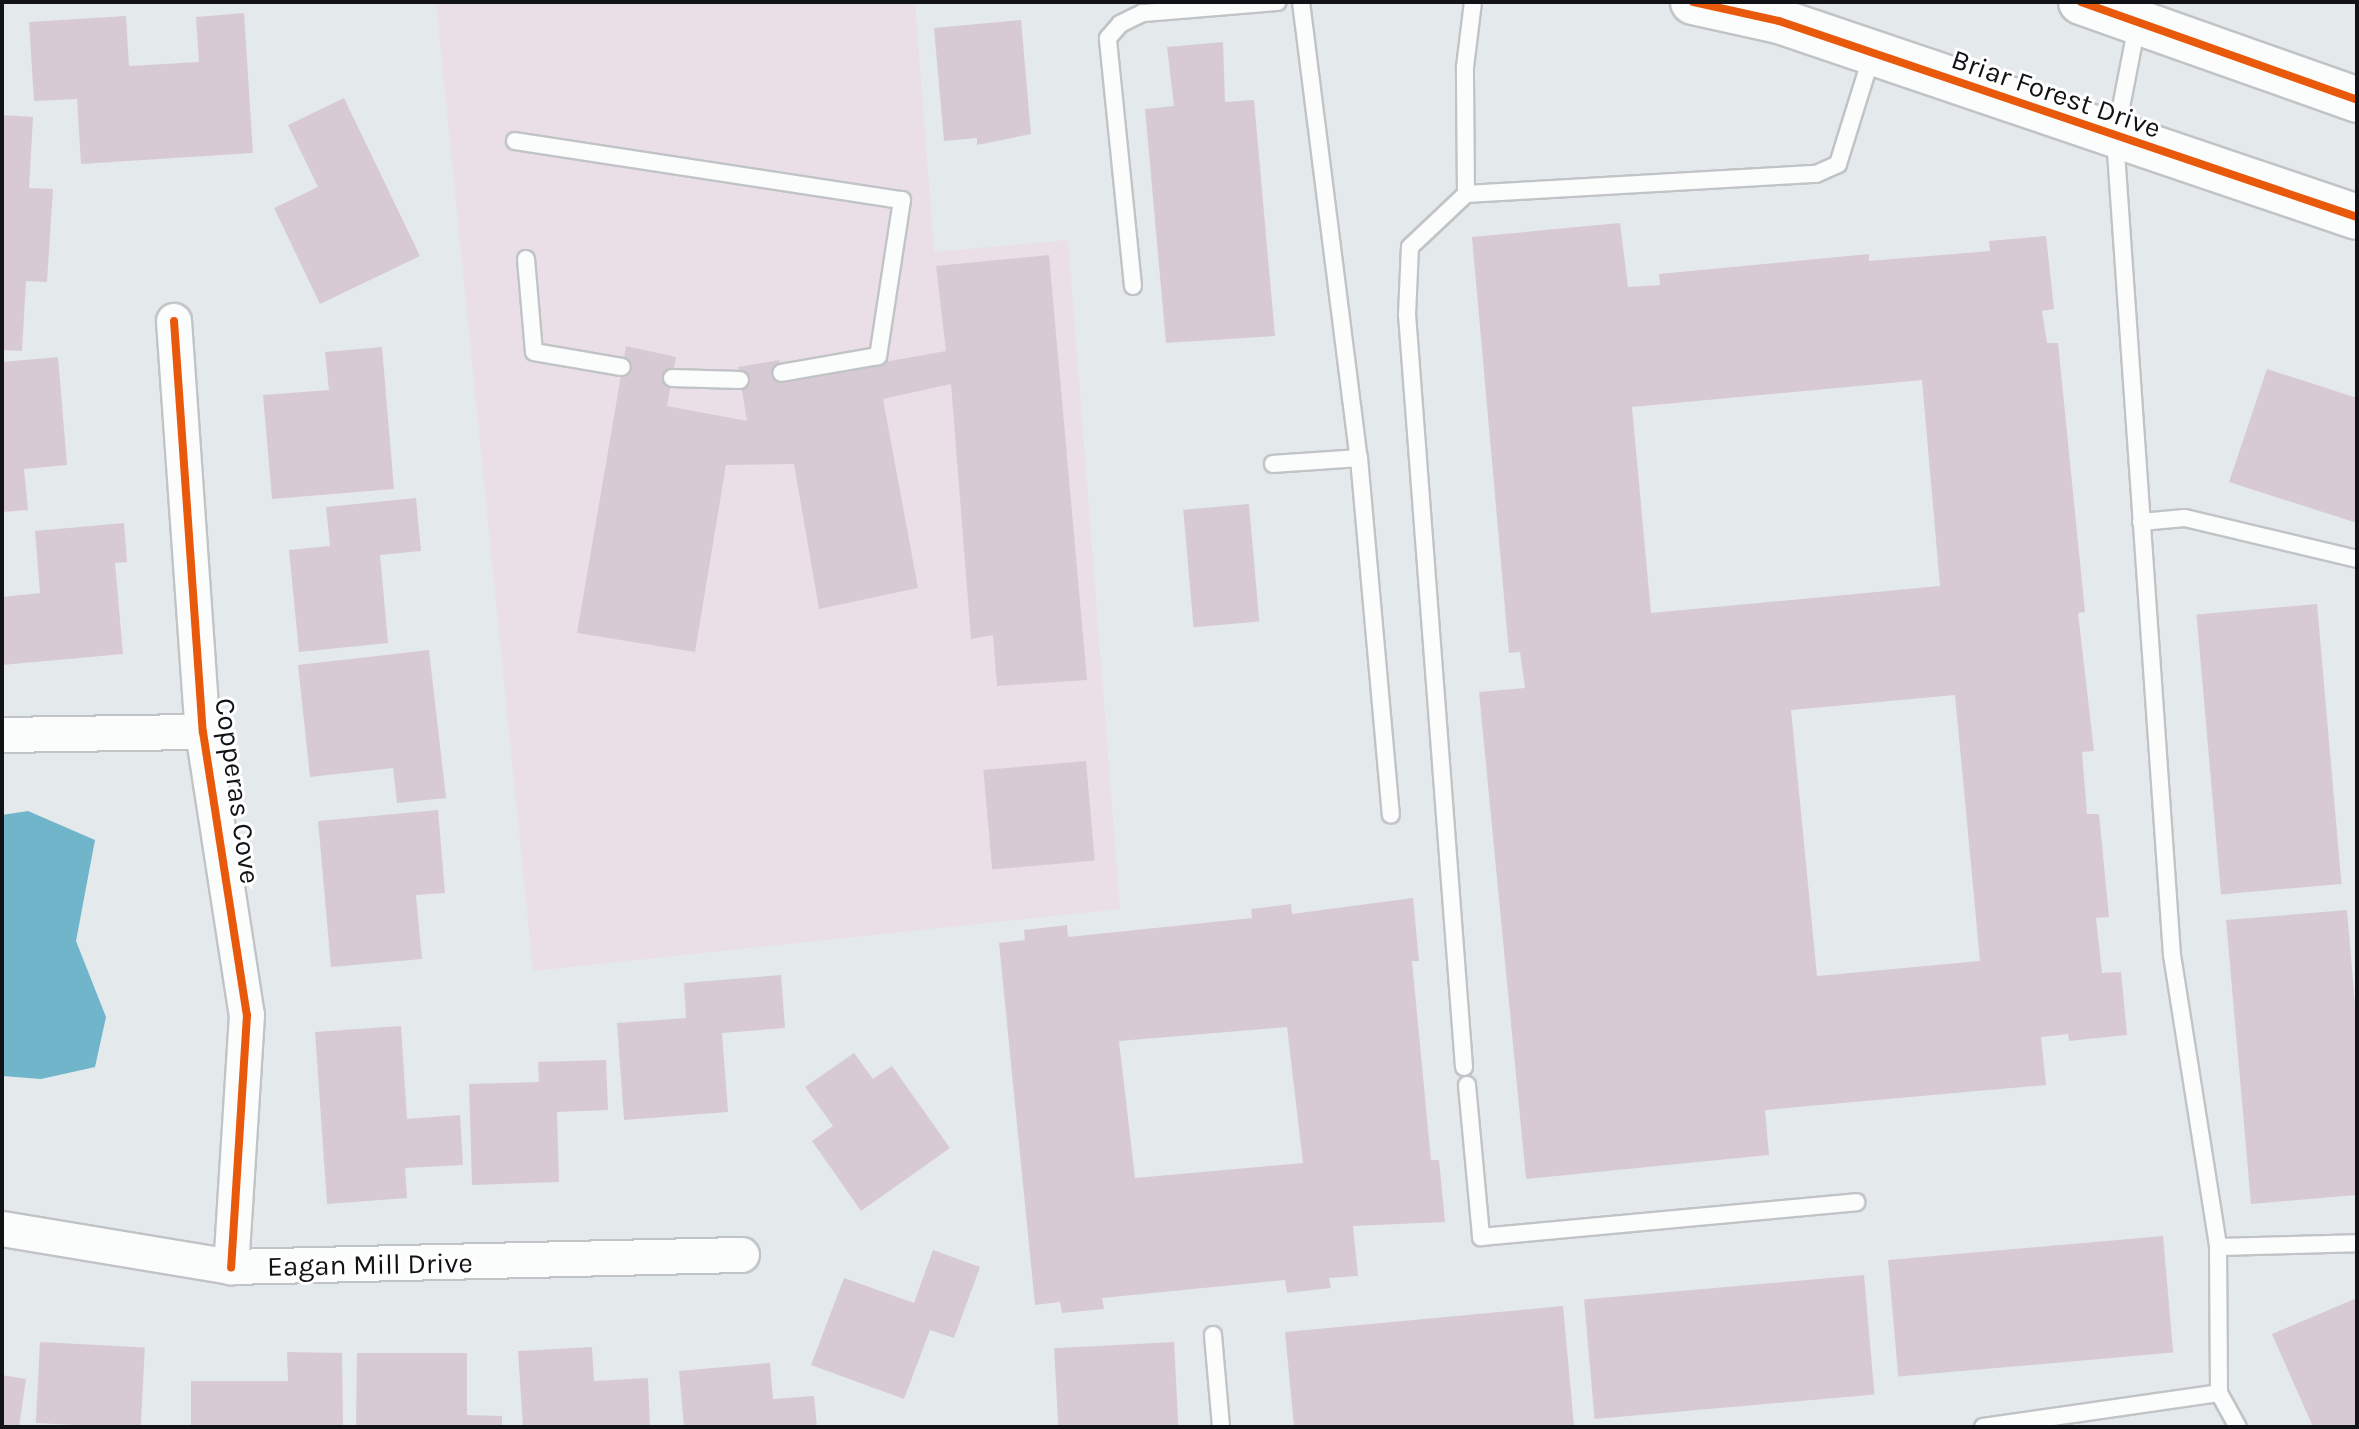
<!DOCTYPE html>
<style>
body{margin:0}
#map{position:relative;width:2359px;height:1429px;overflow:hidden;background:#e4e9ec;font-family:Karla,sans-serif}
div>[style]{position:absolute}
.education>*{inset:0;background:#eadfe6}
.water>*{inset:0;background:#70b5ca}
.building>*{inset:0;background:#d8cad5;transform-origin:0 0}
.roads{filter:drop-shadow(2px 0 #c1c4c6) drop-shadow(-2px 0 #c1c4c6) drop-shadow(0 2px #c1c4c6) drop-shadow(0 -2px #c1c4c6)}
.lane>*{height:16px;margin:-8px;padding:0 8px;transform-origin:8px;border-radius:8px;background:#fbfcfc}
.street>*{height:34px;margin:-17px;padding:0 17px;transform-origin:17px;border-radius:17px;background:#fbfcfc}
.secondary>*{height:44px;margin:-22px;padding:0 22px;transform-origin:22px;border-radius:22px;background:#fbfcfc}
.cycleway>*{height:8px;margin:-4px;padding:0 4px;transform-origin:4px;border-radius:4px;background:#e8590c}
span{translate:-50% -50%;white-space:nowrap;text-align:center;line-height:1.15;-webkit-text-stroke:6px #fff;paint-order:stroke}
.street-label{font-size:28px;color:#111316}
.frame{position:absolute;inset:0;border:4px solid #111316;pointer-events:none}
</style>
<div id="map">
<div class="education">
<div style="clip-path:polygon(436px 2px,915px 2px,934px 252px,1068px 240px,1120px 909px,533px 971px)"></div>
</div>
<div class="water">
<div style="clip-path:polygon(28px 811px,95px 840px,76px 941px,106px 1017px,95px 1067px,41px 1079px,2px 1076px,2px 815px)"></div>
</div>
<div class="building">
<div style="clip-path:polygon(244px 13px,253px 153px,81px 164px,77px 99px,34px 101px,29px 22px,126px 16px,129px 66px,199px 62px,196px 17px)"></div>
<div style="clip-path:polygon(1021px 20px,1031px 134px,977px 145px,977px 138px,944px 141px,934px 28px)"></div>
<div style="clip-path:polygon(1223px 42px,1225px 102px,1254px 100px,1275px 336px,1166px 343px,1145px 109px,1174px 106px,1167px 47px)"></div>
<div style="clip-path:polygon(344px 98px,420px 256px,320px 304px,274px 208px,318px 187px,288px 125px)"></div>
<div style="clip-path:polygon(2px 115px,33px 117px,29px 188px,53px 189px,47px 282px,26px 281px,22px 351px,2px 350px)"></div>
<div style="clip-path:polygon(evenodd,1620px 223px,1628px 287px,1660px 285px,1659px 274px,1869px 254px,1869px 261px,1990px 251px,1989px 241px,2046px 236px,2054px 309px,2042px 311px,2047px 343px,2058px 343px,2085px 612px,2078px 613px,2094px 751px,2082px 752px,2087px 814px,2099px 814px,2109px 917px,2096px 918px,2102px 973px,2121px 972px,2127px 1035px,2069px 1041px,2068px 1034px,2041px 1037px,2046px 1085px,1765px 1110px,1769px 1155px,1526px 1179px,1479px 692px,1525px 688px,1520px 652px,1509px 653px,1472px 237px,1620px 223px,1922px 380px,1940px 586px,1651px 613px,1632px 407px,1922px 380px,1620px 223px,1955px 695px,1980px 961px,1817px 976px,1791px 710px,1955px 695px)"></div>
<div style="clip-path:polygon(1049px 255px,1087px 680px,997px 686px,993px 635px,971px 639px,951px 384px,883px 399px,918px 588px,819px 609px,794px 464px,726px 465px,695px 652px,577px 633px,626px 346px,676px 357px,667px 406px,747px 421px,738px 367px,779px 360px,783px 380px,946px 351px,936px 266px)"></div>
<div style="clip-path:polygon(382px 347px,394px 489px,272px 499px,263px 395px,329px 390px,325px 352px)"></div>
<div style="clip-path:polygon(58px 357px,67px 465px,24px 469px,28px 510px,2px 512px,2px 362px)"></div>
<div style="clip-path:polygon(2267px 369px,2357px 398px,2357px 523px,2229px 482px)"></div>
<div style="clip-path:polygon(416px 498px,421px 551px,380px 555px,388px 643px,299px 652px,289px 550px,330px 546px,326px 507px)"></div>
<div style="left:1249px;top:504px;width:118px;height:66px;rotate:85deg"></div>
<div style="clip-path:polygon(124px 523px,127px 562px,115px 563px,123px 654px,2px 665px,2px 597px,40px 593px,35px 531px)"></div>
<div style="left:2317px;top:604px;width:281px;height:121px;rotate:85deg"></div>
<div style="clip-path:polygon(429px 650px,446px 798px,397px 803px,393px 768px,310px 777px,298px 665px)"></div>
<div style="left:1086px;top:761px;width:100px;height:103px;rotate:85deg"></div>
<div style="clip-path:polygon(438px 810px,445px 893px,416px 895px,422px 959px,331px 967px,318px 821px)"></div>
<div style="clip-path:polygon(evenodd,1413px 898px,1419px 961px,1412px 961px,1431px 1160px,1439px 1160px,1445px 1222px,1353px 1226px,1358px 1276px,1329px 1278px,1331px 1288px,1287px 1293px,1285px 1280px,1102px 1298px,1104px 1309px,1062px 1313px,1060px 1302px,1035px 1305px,999px 943px,1025px 940px,1024px 930px,1067px 925px,1068px 937px,1252px 918px,1251px 909px,1291px 904px,1292px 914px,1413px 898px,1287px 1027px,1303px 1163px,1135px 1178px,1119px 1041px,1287px 1027px)"></div>
<div style="clip-path:polygon(2347px 910px,2357px 1028px,2357px 1195px,2251px 1204px,2226px 920px)"></div>
<div style="clip-path:polygon(781px 975px,785px 1028px,722px 1033px,728px 1112px,624px 1120px,617px 1023px,686px 1018px,684px 983px)"></div>
<div style="clip-path:polygon(401px 1026px,407px 1119px,460px 1115px,463px 1165px,405px 1168px,407px 1198px,327px 1204px,315px 1032px)"></div>
<div style="clip-path:polygon(854px 1053px,873px 1079px,892px 1066px,950px 1148px,861px 1211px,812px 1141px,833px 1126px,805px 1087px)"></div>
<div style="clip-path:polygon(606px 1060px,608px 1110px,557px 1112px,559px 1182px,472px 1185px,469px 1084px,539px 1082px,538px 1062px)"></div>
<div style="left:2163px;top:1236px;width:117px;height:276px;rotate:85deg"></div>
<div style="clip-path:polygon(933px 1250px,980px 1267px,954px 1338px,930px 1330px,904px 1399px,811px 1365px,844px 1278px,914px 1303px)"></div>
<div style="left:1864px;top:1275px;width:120px;height:281px;rotate:85deg"></div>
<div style="clip-path:polygon(2357px 1298px,2357px 1427px,2313px 1427px,2272px 1334px)"></div>
<div style="clip-path:polygon(1563px 1306px,1574px 1426px,1294px 1427px,1285px 1332px)"></div>
<div style="left:40px;top:1342px;width:105px;height:81px;rotate:3deg"></div>
<div style="left:1174px;top:1342px;width:85px;height:120px;rotate:87deg"></div>
<div style="clip-path:polygon(592px 1347px,594px 1381px,648px 1378px,650px 1427px,523px 1427px,518px 1351px)"></div>
<div style="clip-path:polygon(287px 1352px,342px 1353px,343px 1427px,191px 1427px,191px 1381px,288px 1381px)"></div>
<div style="clip-path:polygon(357px 1353px,467px 1353px,467px 1415px,502px 1416px,502px 1427px,356px 1427px)"></div>
<div style="clip-path:polygon(770px 1363px,773px 1399px,814px 1396px,817px 1427px,684px 1427px,679px 1371px)"></div>
<div style="clip-path:polygon(2px 1375px,26px 1379px,19px 1427px,2px 1427px)"></div>
</div>
<div class="roads">
<div class="lane">
<div style="left:1301px;top:2px;width:460px;rotate:82.8deg"></div>
<div style="left:1359px;top:458px;width:358px;rotate:84.9deg"></div>
<div style="left:2137px;top:25px;width:115px;rotate:101deg"></div>
<div style="left:2115px;top:138px;width:819px;rotate:86.01deg"></div>
<div style="left:2172px;top:955px;width:296px;rotate:81deg"></div>
<div style="left:2218px;top:1247px;width:146px;rotate:89.6deg"></div>
<div style="left:2219px;top:1393px;width:39px;rotate:61deg"></div>
<div style="left:515px;top:141px;width:391px;rotate:8.7deg"></div>
<div style="left:902px;top:200px;width:158px;rotate:98.7deg"></div>
<div style="left:878px;top:356px;width:98px;rotate:170.1deg"></div>
<div style="left:1466px;top:194px;width:127px;rotate:-90.5deg"></div>
<div style="left:1465px;top:67px;width:65px;rotate:-83deg"></div>
<div style="left:526px;top:259px;width:93px;rotate:85.1deg"></div>
<div style="left:534px;top:352px;width:89px;rotate:9.7deg"></div>
<div style="left:1133px;top:286px;width:249px;rotate:-95.8deg"></div>
<div style="left:1108px;top:38px;width:18px;rotate:-49deg"></div>
<div style="left:1120px;top:24px;width:25px;rotate:-26deg"></div>
<div style="left:1143px;top:13px;width:135px;rotate:-4.7deg"></div>
<div style="left:672px;top:378px;width:68px;rotate:1.7deg"></div>
<div style="left:1273px;top:464px;width:86px;rotate:-4deg"></div>
<div style="left:2141px;top:522px;width:44px;rotate:-5.2deg"></div>
<div style="left:2185px;top:518px;width:177px;rotate:13.4deg"></div>
<div style="left:1464px;top:1067px;width:754px;rotate:-94.33deg"></div>
<div style="left:1407px;top:315px;width:68px;rotate:-87.5deg"></div>
<div style="left:1410px;top:247px;width:77px;rotate:-43.4deg"></div>
<div style="left:1466px;top:194px;width:351px;rotate:-3.3deg"></div>
<div style="left:1816px;top:174px;width:24px;rotate:-24deg"></div>
<div style="left:1838px;top:164px;width:114px;rotate:-72.7deg"></div>
<div style="left:1467px;top:1085px;width:153px;rotate:84.7deg"></div>
<div style="left:1481px;top:1237px;width:377px;rotate:-5.3deg"></div>
<div style="left:2218px;top:1247px;width:139px;rotate:-1.6deg"></div>
<div style="left:1213px;top:1335px;width:92px;rotate:85deg"></div>
<div style="left:1983px;top:1427px;width:238px;rotate:-8.2deg"></div>
</div>
<div class="street">
<div style="left:174px;top:321px;width:412px;rotate:86deg"></div>
<div style="left:203px;top:732px;width:286px;rotate:81.2deg"></div>
<div style="left:247px;top:1015px;width:253px;rotate:93.6deg"></div>
<div style="left:2px;top:735px;width:201px;rotate:-0.9deg"></div>
<div style="left:2px;top:1229px;width:232px;rotate:9.4deg"></div>
<div style="left:231px;top:1267px;width:511px;rotate:-1.35deg"></div>
</div>
<div class="secondary">
<div style="left:1693px;top:2px;width:88px;rotate:12.5deg"></div>
<div style="left:1779px;top:21px;width:610px;rotate:18.73deg"></div>
<div style="left:2081px;top:2px;width:293px;rotate:19.5deg"></div>
</div>
</div>
<div class="cycleway">
<div style="left:1693px;top:2px;width:88px;rotate:12.5deg"></div>
<div style="left:1779px;top:21px;width:610px;rotate:18.73deg"></div>
<div style="left:2081px;top:2px;width:293px;rotate:19.5deg"></div>
<div style="left:174px;top:321px;width:412px;rotate:86deg"></div>
<div style="left:203px;top:732px;width:286px;rotate:81.2deg"></div>
<div style="left:247px;top:1015px;width:253px;rotate:93.6deg"></div>
</div>
<div class="street-label">
<span style="left:2056px;top:94px;rotate:19deg">Briar Forest Drive</span>
<span style="left:237px;top:791px;rotate:82deg">Copperas Cove</span>
<span style="left:370px;top:1265px;rotate:-1deg">Eagan Mill Drive</span>
</div>
<div class="frame"></div>
</div>
